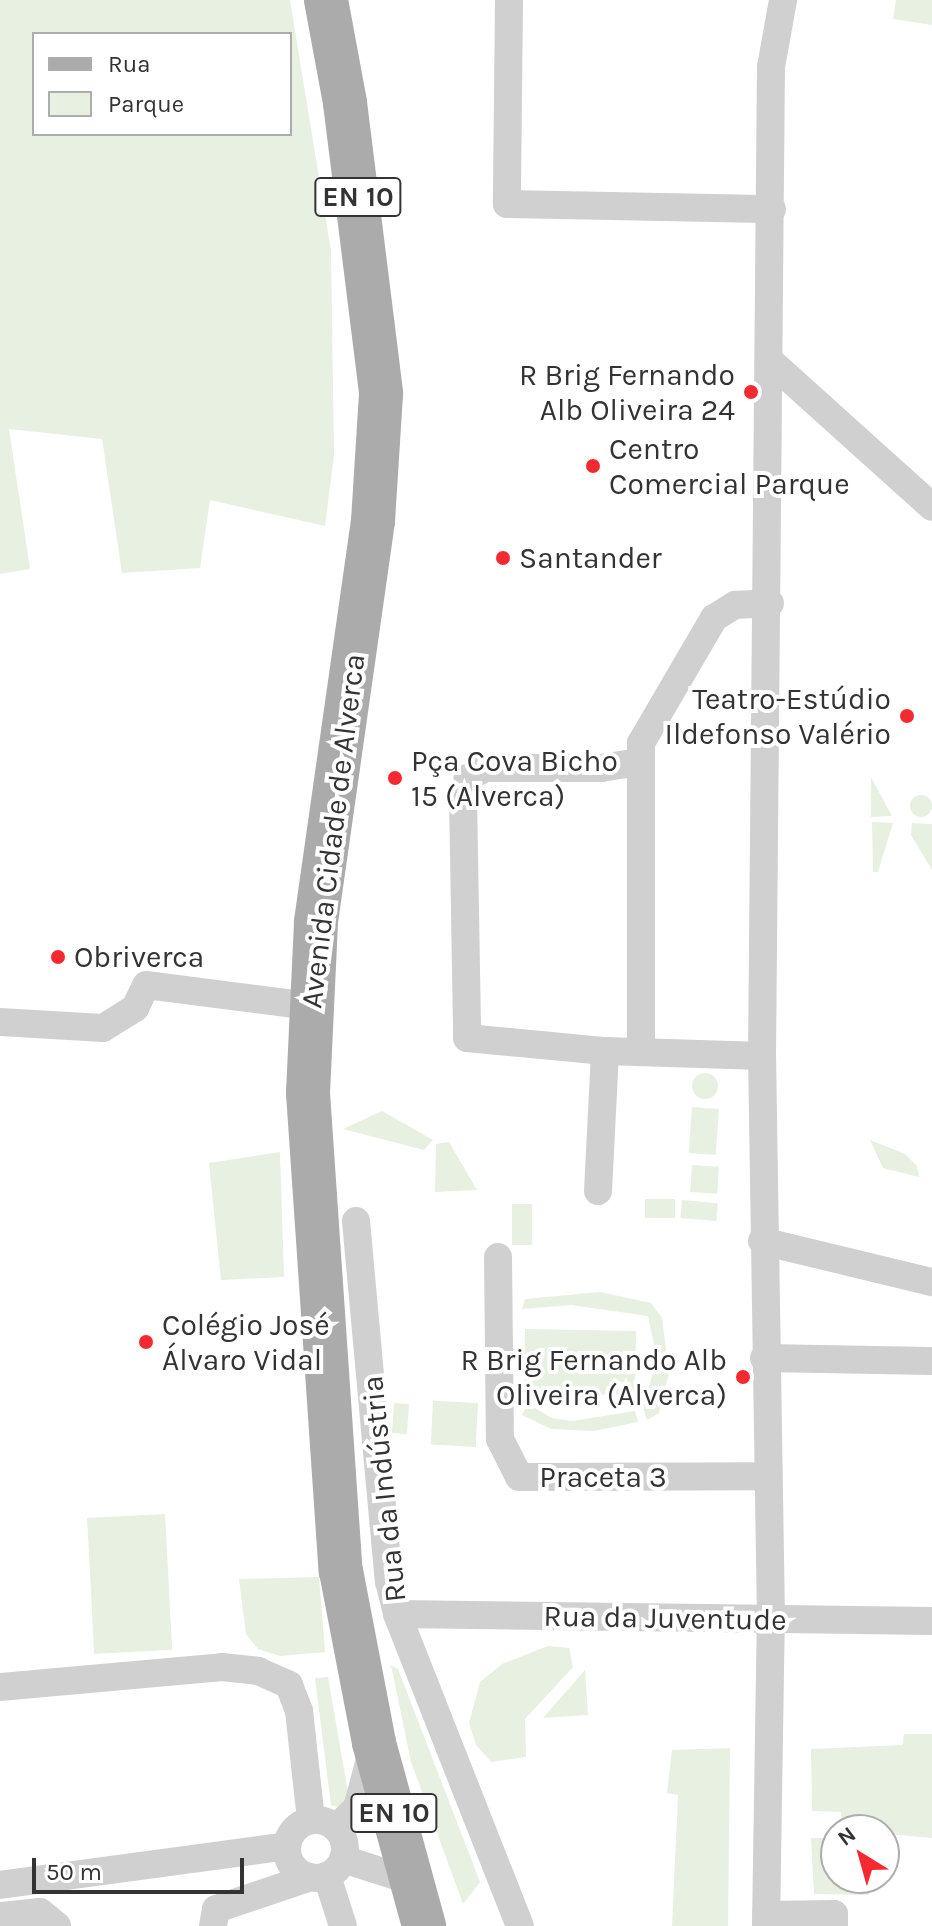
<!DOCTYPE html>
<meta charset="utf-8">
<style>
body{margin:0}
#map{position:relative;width:932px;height:1926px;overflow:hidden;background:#fff;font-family:Karla,sans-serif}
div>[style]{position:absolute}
.green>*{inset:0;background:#e8f0e1;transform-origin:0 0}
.round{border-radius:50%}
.minor>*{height:28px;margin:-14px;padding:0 14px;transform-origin:14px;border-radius:14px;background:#d0d0d0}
.minor>.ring{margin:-14px;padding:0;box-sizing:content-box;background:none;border:28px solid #d0d0d0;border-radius:50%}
.primary>*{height:44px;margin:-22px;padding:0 22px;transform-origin:22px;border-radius:22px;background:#ababab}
.dots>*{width:22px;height:22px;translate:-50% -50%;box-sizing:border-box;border:4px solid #fff;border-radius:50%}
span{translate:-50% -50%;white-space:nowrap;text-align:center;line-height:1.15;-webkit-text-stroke:8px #fff;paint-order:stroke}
.shield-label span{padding:2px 6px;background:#fff;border:2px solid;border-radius:6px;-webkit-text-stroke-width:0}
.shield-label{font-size:28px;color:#333;font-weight:700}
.poi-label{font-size:30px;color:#333}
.right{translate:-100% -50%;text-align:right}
.left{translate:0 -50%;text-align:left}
.street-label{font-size:30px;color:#333}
.legend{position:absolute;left:32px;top:32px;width:260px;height:104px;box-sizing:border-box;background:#fff;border:2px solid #adadad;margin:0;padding:10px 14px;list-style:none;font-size:24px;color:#333}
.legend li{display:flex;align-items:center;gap:16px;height:40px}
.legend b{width:40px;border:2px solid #adadad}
.north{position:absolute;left:820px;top:1814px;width:80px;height:80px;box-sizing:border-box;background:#fff;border:2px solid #adadad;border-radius:50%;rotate:323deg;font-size:22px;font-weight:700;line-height:32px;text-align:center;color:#333}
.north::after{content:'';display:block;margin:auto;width:28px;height:36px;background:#f52a30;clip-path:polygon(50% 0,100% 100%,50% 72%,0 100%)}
.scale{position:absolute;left:32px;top:1858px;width:212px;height:36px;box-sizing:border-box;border:4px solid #333;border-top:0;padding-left:10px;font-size:24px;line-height:28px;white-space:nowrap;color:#333;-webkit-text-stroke:6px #fff;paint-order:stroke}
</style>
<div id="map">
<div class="green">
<div style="clip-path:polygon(evenodd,0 0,290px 0,331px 251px,334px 455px,325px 526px,210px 500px,200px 568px,122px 573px,102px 439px,9px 429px,30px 569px,0 574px,0 0,34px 34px,290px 34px,290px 134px,34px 134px,34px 34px)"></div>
<div style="clip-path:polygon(896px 0,932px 0,932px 25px,893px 19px)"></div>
<div style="clip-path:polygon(871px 777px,892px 816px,871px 817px)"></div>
<div class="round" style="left:910px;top:795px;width:22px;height:22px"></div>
<div style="clip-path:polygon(872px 822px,893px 823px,878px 872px,873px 872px)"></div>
<div style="clip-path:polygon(912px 823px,932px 824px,932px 870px,911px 835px)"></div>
<div class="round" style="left:692px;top:1073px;width:26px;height:26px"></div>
<div style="left:692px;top:1107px;width:27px;height:46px;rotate:4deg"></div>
<div style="clip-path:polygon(382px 1111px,433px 1140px,424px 1150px,343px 1129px)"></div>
<div style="clip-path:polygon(870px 1140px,905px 1154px,917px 1166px,919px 1177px,883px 1168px)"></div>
<div style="clip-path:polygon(449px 1142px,477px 1190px,435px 1192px,436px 1144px)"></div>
<div style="clip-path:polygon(280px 1152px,284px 1277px,221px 1280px,209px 1163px)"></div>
<div style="left:692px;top:1165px;width:27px;height:27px;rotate:4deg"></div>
<div style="left:645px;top:1199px;width:30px;height:19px"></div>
<div style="left:682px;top:1200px;width:36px;height:18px;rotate:5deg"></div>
<div style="left:532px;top:1204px;width:41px;height:20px;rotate:90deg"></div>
<div style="clip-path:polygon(600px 1292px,651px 1303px,662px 1318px,669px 1373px,659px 1413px,647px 1420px,643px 1408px,657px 1358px,648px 1316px,571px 1305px,522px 1309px,525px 1299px)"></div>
<div style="left:525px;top:1329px;width:111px;height:64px;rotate:1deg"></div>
<div style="left:394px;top:1403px;width:15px;height:30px;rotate:4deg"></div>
<div style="left:478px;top:1403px;width:44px;height:45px;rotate:93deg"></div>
<div style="clip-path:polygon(528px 1404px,552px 1418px,572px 1421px,635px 1411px,638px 1422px,594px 1431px,551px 1429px,522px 1415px)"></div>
<div style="left:165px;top:1514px;width:136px;height:78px;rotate:87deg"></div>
<div style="clip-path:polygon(319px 1577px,325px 1652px,280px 1656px,258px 1649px,246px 1634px,239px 1579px)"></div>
<div style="clip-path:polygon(548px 1646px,569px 1648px,573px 1667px,525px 1719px,526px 1757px,491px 1762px,476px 1745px,469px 1723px,480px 1682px,502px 1664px)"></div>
<div style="clip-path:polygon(391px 1665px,398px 1669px,480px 1882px,463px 1904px,411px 1762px)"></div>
<div style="clip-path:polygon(585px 1670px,588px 1715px,543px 1718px)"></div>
<div style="clip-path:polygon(328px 1677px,349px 1798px,341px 1808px,331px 1805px,315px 1678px)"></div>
<div style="clip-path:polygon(904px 1734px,932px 1734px,932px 1838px,842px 1830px,841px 1812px,812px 1811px,811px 1749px,903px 1745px)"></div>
<div style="clip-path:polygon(730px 1748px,728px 1926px,672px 1926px,678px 1795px,667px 1793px,672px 1750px)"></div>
<div style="clip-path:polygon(811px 1838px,836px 1838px,836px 1878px,870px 1878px,869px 1895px,814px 1894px)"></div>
</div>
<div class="minor">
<div style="left:509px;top:0;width:204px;rotate:90.6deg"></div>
<div style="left:507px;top:204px;width:265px;rotate:1.1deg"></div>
<div style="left:770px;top:361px;width:218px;rotate:42deg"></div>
<div style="left:639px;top:762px;width:37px;rotate:171deg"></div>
<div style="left:602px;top:768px;width:117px;rotate:180deg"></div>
<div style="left:485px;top:768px;width:20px;rotate:150deg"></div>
<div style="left:468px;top:778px;width:20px;rotate:105deg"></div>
<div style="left:463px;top:797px;width:241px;rotate:89deg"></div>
<div style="left:467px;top:1038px;width:139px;rotate:5.4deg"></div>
<div style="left:605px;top:1051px;width:157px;rotate:1.8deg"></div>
<div style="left:0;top:1022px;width:103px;rotate:3.3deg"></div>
<div style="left:103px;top:1028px;width:38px;rotate:-32deg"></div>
<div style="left:135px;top:1008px;width:25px;rotate:-64deg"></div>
<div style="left:146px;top:985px;width:165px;rotate:7.3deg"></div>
<div style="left:641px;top:1051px;width:308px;rotate:-90deg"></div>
<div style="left:641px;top:743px;width:145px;rotate:-59.7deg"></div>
<div style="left:714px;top:618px;width:25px;rotate:-32deg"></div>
<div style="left:735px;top:605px;width:35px;rotate:-3deg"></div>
<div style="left:598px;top:1191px;width:140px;rotate:-87.1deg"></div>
<div style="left:356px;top:1221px;width:362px;rotate:84.8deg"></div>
<div style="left:389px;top:1581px;width:34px;rotate:76deg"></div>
<div style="left:397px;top:1614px;width:335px;rotate:68.5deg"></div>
<div style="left:762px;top:1241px;width:175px;rotate:13.6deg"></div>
<div style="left:498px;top:1257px;width:182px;rotate:89.4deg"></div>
<div style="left:500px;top:1439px;width:42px;rotate:63.4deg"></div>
<div style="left:519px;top:1477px;width:248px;rotate:-0.2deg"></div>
<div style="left:764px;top:1358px;width:168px;rotate:1deg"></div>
<div style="left:397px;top:1614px;width:535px;rotate:0.75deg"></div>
<div style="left:0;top:1687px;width:223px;rotate:-5.1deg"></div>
<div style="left:222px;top:1667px;width:36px;rotate:6deg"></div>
<div style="left:258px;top:1671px;width:34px;rotate:24deg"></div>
<div style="left:289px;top:1685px;width:28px;rotate:69deg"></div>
<div style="left:299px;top:1711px;width:110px;rotate:83.7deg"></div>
<div class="ring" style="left:287px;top:1820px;width:30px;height:30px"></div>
<div style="left:336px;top:1828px;width:29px;rotate:-44deg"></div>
<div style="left:357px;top:1808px;width:58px;rotate:-75deg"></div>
<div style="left:343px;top:1859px;width:75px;rotate:17.9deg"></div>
<div style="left:327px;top:1876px;width:52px;rotate:72.3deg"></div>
<div style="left:0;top:1885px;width:290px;rotate:-7.7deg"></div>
<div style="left:766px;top:1915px;width:68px;rotate:-0.8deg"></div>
<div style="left:834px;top:1914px;width:12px;rotate:90deg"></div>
<div style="left:0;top:1916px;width:40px;rotate:-5.7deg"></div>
<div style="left:40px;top:1912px;width:22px;rotate:39deg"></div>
<div style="left:213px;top:1926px;width:17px;rotate:-80deg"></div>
<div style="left:216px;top:1909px;width:100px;rotate:-18.6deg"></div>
<div style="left:766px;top:1926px;width:306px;rotate:-89.1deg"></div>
<div style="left:771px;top:1620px;width:564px;rotate:-90.91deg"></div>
<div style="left:762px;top:1056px;width:989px;rotate:-89.48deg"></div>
<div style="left:771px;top:67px;width:68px;rotate:-79.8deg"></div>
</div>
<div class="primary">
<div style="left:326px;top:0;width:105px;rotate:79.5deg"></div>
<div style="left:345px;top:103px;width:293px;rotate:82.9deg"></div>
<div style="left:381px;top:394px;width:127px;rotate:93.6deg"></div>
<div style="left:373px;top:521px;width:406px;rotate:98.1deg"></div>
<div style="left:316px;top:923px;width:170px;rotate:92.7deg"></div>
<div style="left:308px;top:1093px;width:479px;rotate:86.1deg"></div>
<div style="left:341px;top:1571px;width:175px;rotate:79.1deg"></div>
<div style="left:374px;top:1743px;width:190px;rotate:74.7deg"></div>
</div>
<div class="dots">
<div style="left:751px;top:392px;background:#f52a30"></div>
<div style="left:593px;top:466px;background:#f52a30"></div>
<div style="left:503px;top:558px;background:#f52a30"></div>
<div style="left:907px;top:716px;background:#f52a30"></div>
<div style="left:395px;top:778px;background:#f52a30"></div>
<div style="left:58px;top:957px;background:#f52a30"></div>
<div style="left:146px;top:1342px;background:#f52a30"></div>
<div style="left:743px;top:1377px;background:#f52a30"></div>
</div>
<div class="shield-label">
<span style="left:358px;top:197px">EN 10</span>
<span style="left:394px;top:1813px">EN 10</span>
</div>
<div class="poi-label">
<span class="right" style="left:735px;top:392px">R Brig Fernando<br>Alb Oliveira 24</span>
<span class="left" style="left:609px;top:466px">Centro<br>Comercial Parque</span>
<span class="left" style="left:519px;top:558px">Santander</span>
<span class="right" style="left:891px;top:716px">Teatro-Estúdio<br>Ildefonso Valério</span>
<span class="left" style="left:411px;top:778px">Pça Cova Bicho<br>15 (Alverca)</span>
<span class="left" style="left:74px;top:957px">Obriverca</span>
<span class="left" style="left:162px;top:1342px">Colégio José<br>Álvaro Vidal</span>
<span class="right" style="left:727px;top:1377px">R Brig Fernando Alb<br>Oliveira (Alverca)</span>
</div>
<div class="street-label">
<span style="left:333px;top:831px;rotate:-83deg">Avenida Cidade de Alverca</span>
<span style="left:603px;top:1477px">Praceta 3</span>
<span style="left:384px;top:1489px;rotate:-96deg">Rua da Indústria</span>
<span style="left:665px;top:1618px;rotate:1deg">Rua da Juventude</span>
</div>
<ul class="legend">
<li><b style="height:10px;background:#ababab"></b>Rua</li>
<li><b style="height:22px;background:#e8f0e1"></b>Parque</li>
</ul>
<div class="north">N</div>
<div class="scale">50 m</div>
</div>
